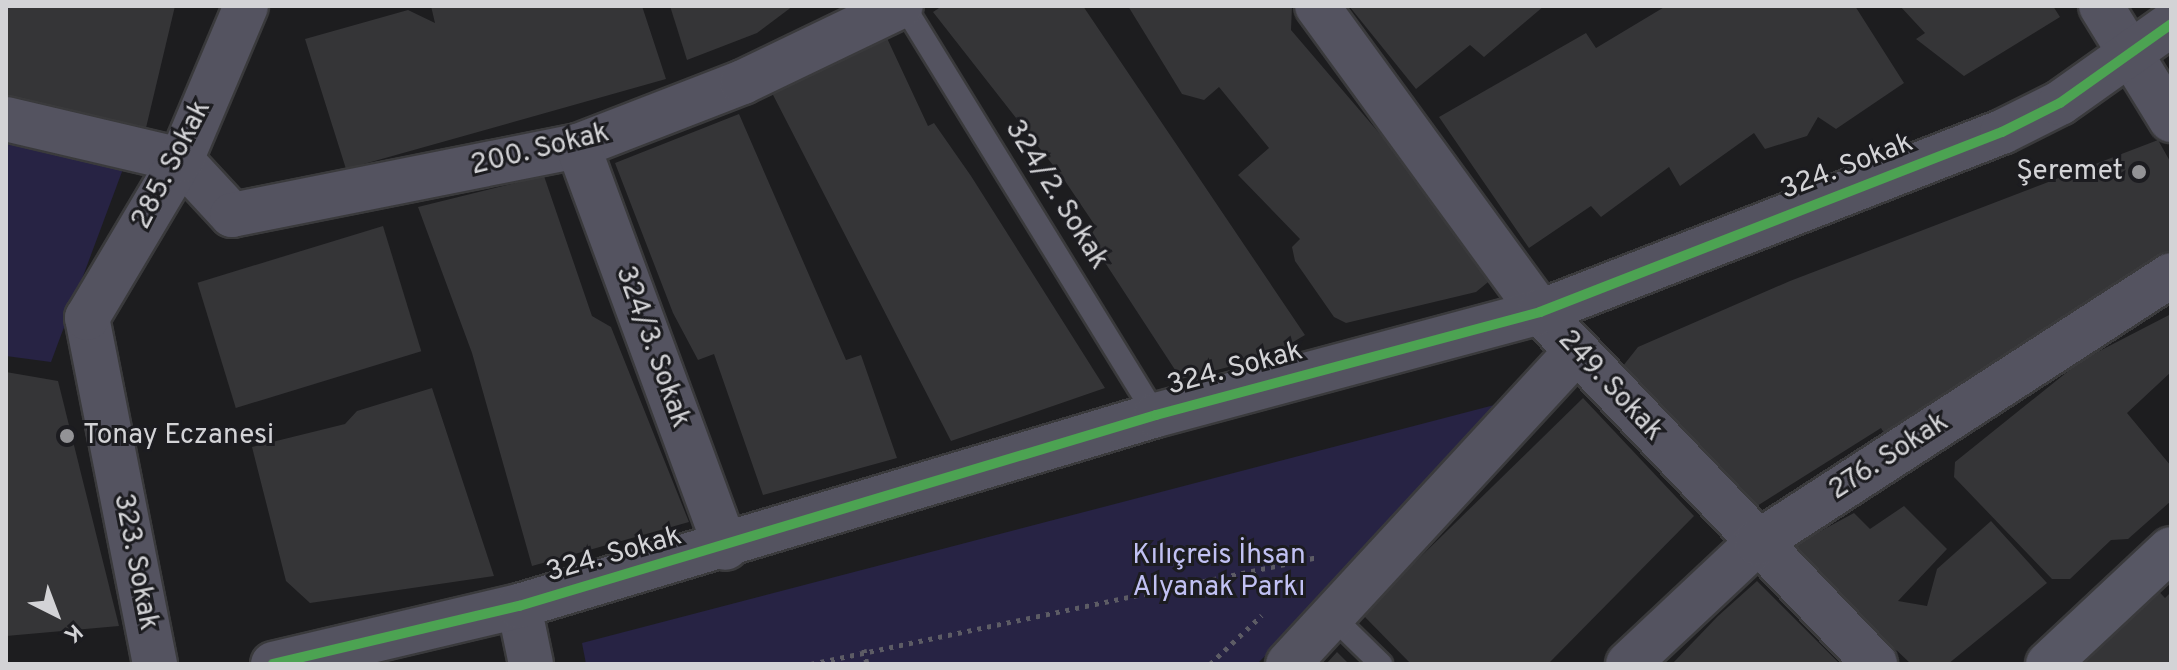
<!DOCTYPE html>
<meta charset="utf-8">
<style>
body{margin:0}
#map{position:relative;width:2177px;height:670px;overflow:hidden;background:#1d1d1f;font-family:Overpass,sans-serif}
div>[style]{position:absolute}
.green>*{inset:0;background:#272344}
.building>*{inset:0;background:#353537;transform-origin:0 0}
.path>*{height:5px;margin-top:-2.5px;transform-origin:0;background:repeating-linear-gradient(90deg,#5d5c65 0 4px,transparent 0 10px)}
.roads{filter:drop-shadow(2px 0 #3a3a3c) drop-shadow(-2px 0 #3a3a3c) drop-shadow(0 2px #3a3a3c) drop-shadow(0 -2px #3a3a3c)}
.lane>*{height:22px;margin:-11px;padding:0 11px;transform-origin:11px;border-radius:11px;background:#545360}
.street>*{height:44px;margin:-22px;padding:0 22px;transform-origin:22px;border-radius:22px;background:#545360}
.secondary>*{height:44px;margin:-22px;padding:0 22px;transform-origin:22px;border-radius:22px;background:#575764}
.cycleway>*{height:10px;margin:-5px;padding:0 5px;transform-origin:5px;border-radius:5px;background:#4ca352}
.dots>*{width:22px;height:22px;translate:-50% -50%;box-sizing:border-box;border:4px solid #1c1c20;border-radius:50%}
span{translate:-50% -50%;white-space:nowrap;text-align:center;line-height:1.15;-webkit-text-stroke:6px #1c1c20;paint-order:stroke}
.street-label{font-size:28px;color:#d3d3d6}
.poi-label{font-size:28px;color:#d3d3d6}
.right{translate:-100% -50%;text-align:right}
.left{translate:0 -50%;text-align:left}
.park-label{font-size:28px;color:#c1c1f3}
.frame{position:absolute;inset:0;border:8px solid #d3d3d6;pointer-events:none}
.north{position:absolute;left:16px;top:574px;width:80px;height:80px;-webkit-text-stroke:6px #1c1c20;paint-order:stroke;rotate:138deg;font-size:22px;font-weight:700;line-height:32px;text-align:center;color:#d3d3d6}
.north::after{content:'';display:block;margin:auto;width:28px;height:36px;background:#d3d3d6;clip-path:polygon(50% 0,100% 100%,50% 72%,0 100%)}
</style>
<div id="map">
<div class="green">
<div style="clip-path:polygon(6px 139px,123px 169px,51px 362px,6px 356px)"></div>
<div style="clip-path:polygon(1525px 397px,1257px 664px,586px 664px,582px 643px)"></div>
</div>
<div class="building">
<div style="clip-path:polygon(6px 6px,175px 6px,145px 132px,6px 98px)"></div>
<div style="clip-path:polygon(431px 6px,642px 6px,666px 79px,346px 169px,305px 39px,408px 10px,435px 23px)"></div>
<div style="clip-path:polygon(670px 6px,793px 6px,757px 33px,687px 60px)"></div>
<div style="clip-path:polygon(942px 6px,1083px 6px,1305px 335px,1268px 357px,1181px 379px,1089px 238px,1096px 227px,1063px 178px,933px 12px)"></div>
<div style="clip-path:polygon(1128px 6px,1292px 6px,1291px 30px,1499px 273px,1476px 292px,1346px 323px,1334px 317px,1295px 261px,1292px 247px,1300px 239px,1238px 175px,1269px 148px,1219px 87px,1204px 100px,1182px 94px)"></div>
<div style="clip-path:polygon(1349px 6px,1544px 6px,1484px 57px,1470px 45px,1416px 89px)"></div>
<div style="clip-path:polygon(1666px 6px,1855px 6px,1904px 83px,1836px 129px,1818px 117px,1807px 136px,1765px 149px,1754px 133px,1680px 186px,1669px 167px,1601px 217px,1591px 206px,1529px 248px,1439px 117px,1586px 33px,1596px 48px)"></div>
<div style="clip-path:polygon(1900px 6px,2053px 6px,2060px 17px,1964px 76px,1916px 39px,1925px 33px)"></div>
<div style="clip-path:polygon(886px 36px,928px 126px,934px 123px,971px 176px,1105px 388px,951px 441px,771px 91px)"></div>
<div style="clip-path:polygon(739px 114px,846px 360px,861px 355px,897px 458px,763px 495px,714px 354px,698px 360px,673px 313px,615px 163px)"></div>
<div style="clip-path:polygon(2158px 140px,2171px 163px,2171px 258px,1887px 438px,1881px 428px,1757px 506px,1619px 371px,1638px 347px,1790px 281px)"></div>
<div style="clip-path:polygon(544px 176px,592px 316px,611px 327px,689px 522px,532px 566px,472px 353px,418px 207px)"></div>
<div style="left:383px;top:226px;width:131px;height:194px;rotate:73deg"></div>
<div style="clip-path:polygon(2171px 314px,2171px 372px,2127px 413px,2171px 466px,2171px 501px,2128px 539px,2111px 540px,2070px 579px,2052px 579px,1954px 477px,1955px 462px,2082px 360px)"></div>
<div style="clip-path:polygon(6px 372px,58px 381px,119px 626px,6px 636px)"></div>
<div style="clip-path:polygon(432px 388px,494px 576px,310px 603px,286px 581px,252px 447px,345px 424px,357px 411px)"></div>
<div style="clip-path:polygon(1583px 398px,1694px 516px,1548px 664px,1411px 664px,1362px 614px)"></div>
<div style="clip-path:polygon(1904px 506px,1947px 549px,1898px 601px,1927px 606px,1937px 569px,1991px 521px,2047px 583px,1948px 664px,1911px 664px,1789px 548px,1854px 513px,1870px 529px)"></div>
<div style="clip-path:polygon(1757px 581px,1840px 664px,1672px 664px,1718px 616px)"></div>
<div style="clip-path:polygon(2152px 584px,2165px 598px,2171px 592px,2171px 664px,2079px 664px,2121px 627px,2125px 607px)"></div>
<div style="clip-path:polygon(1337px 652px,1349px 664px,1326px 664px)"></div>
</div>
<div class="path">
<div style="left:864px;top:649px;width:15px;rotate:79deg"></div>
<div style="left:811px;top:664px;width:518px;rotate:-11.92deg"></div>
<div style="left:1210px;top:664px;width:71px;rotate:-43.3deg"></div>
</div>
<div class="roads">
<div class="lane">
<div style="left:904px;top:6px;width:480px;rotate:58.4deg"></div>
<div style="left:1334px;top:618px;width:66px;rotate:44.4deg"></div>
</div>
<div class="street">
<div style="left:1317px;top:6px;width:379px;rotate:53.9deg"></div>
<div style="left:1540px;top:312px;width:486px;rotate:46.4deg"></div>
<div style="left:2101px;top:6px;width:134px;rotate:58.4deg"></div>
<div style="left:6px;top:119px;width:180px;rotate:13.2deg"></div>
<div style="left:181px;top:160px;width:75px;rotate:47.2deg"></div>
<div style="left:232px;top:215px;width:353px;rotate:-11.3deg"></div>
<div style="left:578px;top:146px;width:177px;rotate:-21.2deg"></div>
<div style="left:743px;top:82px;width:175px;rotate:-25.7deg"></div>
<div style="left:578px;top:146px;width:428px;rotate:69.8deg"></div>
<div style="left:519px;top:606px;width:59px;rotate:78.3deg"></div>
<div style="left:155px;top:664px;width:353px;rotate:-101.1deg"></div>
<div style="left:87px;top:318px;width:184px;rotate:-59.3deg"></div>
<div style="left:181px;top:160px;width:167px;rotate:-67.1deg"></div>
<div style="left:273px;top:664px;width:253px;rotate:-13.3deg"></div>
<div style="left:519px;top:606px;width:665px;rotate:-16.69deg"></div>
<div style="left:1156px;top:415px;width:398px;rotate:-15deg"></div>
<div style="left:1540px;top:312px;width:496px;rotate:-21.3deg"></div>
<div style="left:2002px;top:132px;width:65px;rotate:-26.6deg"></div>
<div style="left:2060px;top:103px;width:136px;rotate:-35.4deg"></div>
<div style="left:1288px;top:664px;width:426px;rotate:-47.3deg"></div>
<div style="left:1628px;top:664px;width:177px;rotate:-43.2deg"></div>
<div style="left:1757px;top:543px;width:493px;rotate:-32.9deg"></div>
</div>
<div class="secondary">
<div style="left:2048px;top:664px;width:168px;rotate:-43.1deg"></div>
</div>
</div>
<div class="cycleway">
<div style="left:273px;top:664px;width:253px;rotate:-13.3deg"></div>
<div style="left:519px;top:606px;width:665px;rotate:-16.69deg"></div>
<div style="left:1156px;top:415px;width:398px;rotate:-15deg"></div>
<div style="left:1540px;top:312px;width:496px;rotate:-21.3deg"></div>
<div style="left:2002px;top:132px;width:65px;rotate:-26.6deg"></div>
<div style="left:2060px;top:103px;width:136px;rotate:-35.4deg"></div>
</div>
<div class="dots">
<div style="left:2139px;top:172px;background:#939396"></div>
<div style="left:67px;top:436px;background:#939396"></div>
</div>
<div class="street-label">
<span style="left:540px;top:150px;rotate:-14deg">200. Sokak</span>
<span style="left:172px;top:165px;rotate:-63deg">285. Sokak</span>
<span style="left:1847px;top:167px;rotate:-21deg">324. Sokak</span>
<span style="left:1056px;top:195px;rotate:58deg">324/2. Sokak</span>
<span style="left:652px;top:347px;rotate:70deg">324/3. Sokak</span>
<span style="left:1235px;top:369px;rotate:-15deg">324. Sokak</span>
<span style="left:1610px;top:386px;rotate:47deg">249. Sokak</span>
<span style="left:1889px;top:457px;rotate:-33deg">276. Sokak</span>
<span style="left:614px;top:555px;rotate:-16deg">324. Sokak</span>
<span style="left:135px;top:562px;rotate:79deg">323. Sokak</span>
</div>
<div class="poi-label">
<span class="right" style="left:2123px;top:172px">Şeremet</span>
<span class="left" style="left:83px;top:436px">Tonay Eczanesi</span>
</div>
<div class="park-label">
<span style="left:1219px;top:572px">Kılıçreis İhsan<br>Alyanak Parkı</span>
</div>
<div class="frame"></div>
<div class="north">K</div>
</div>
